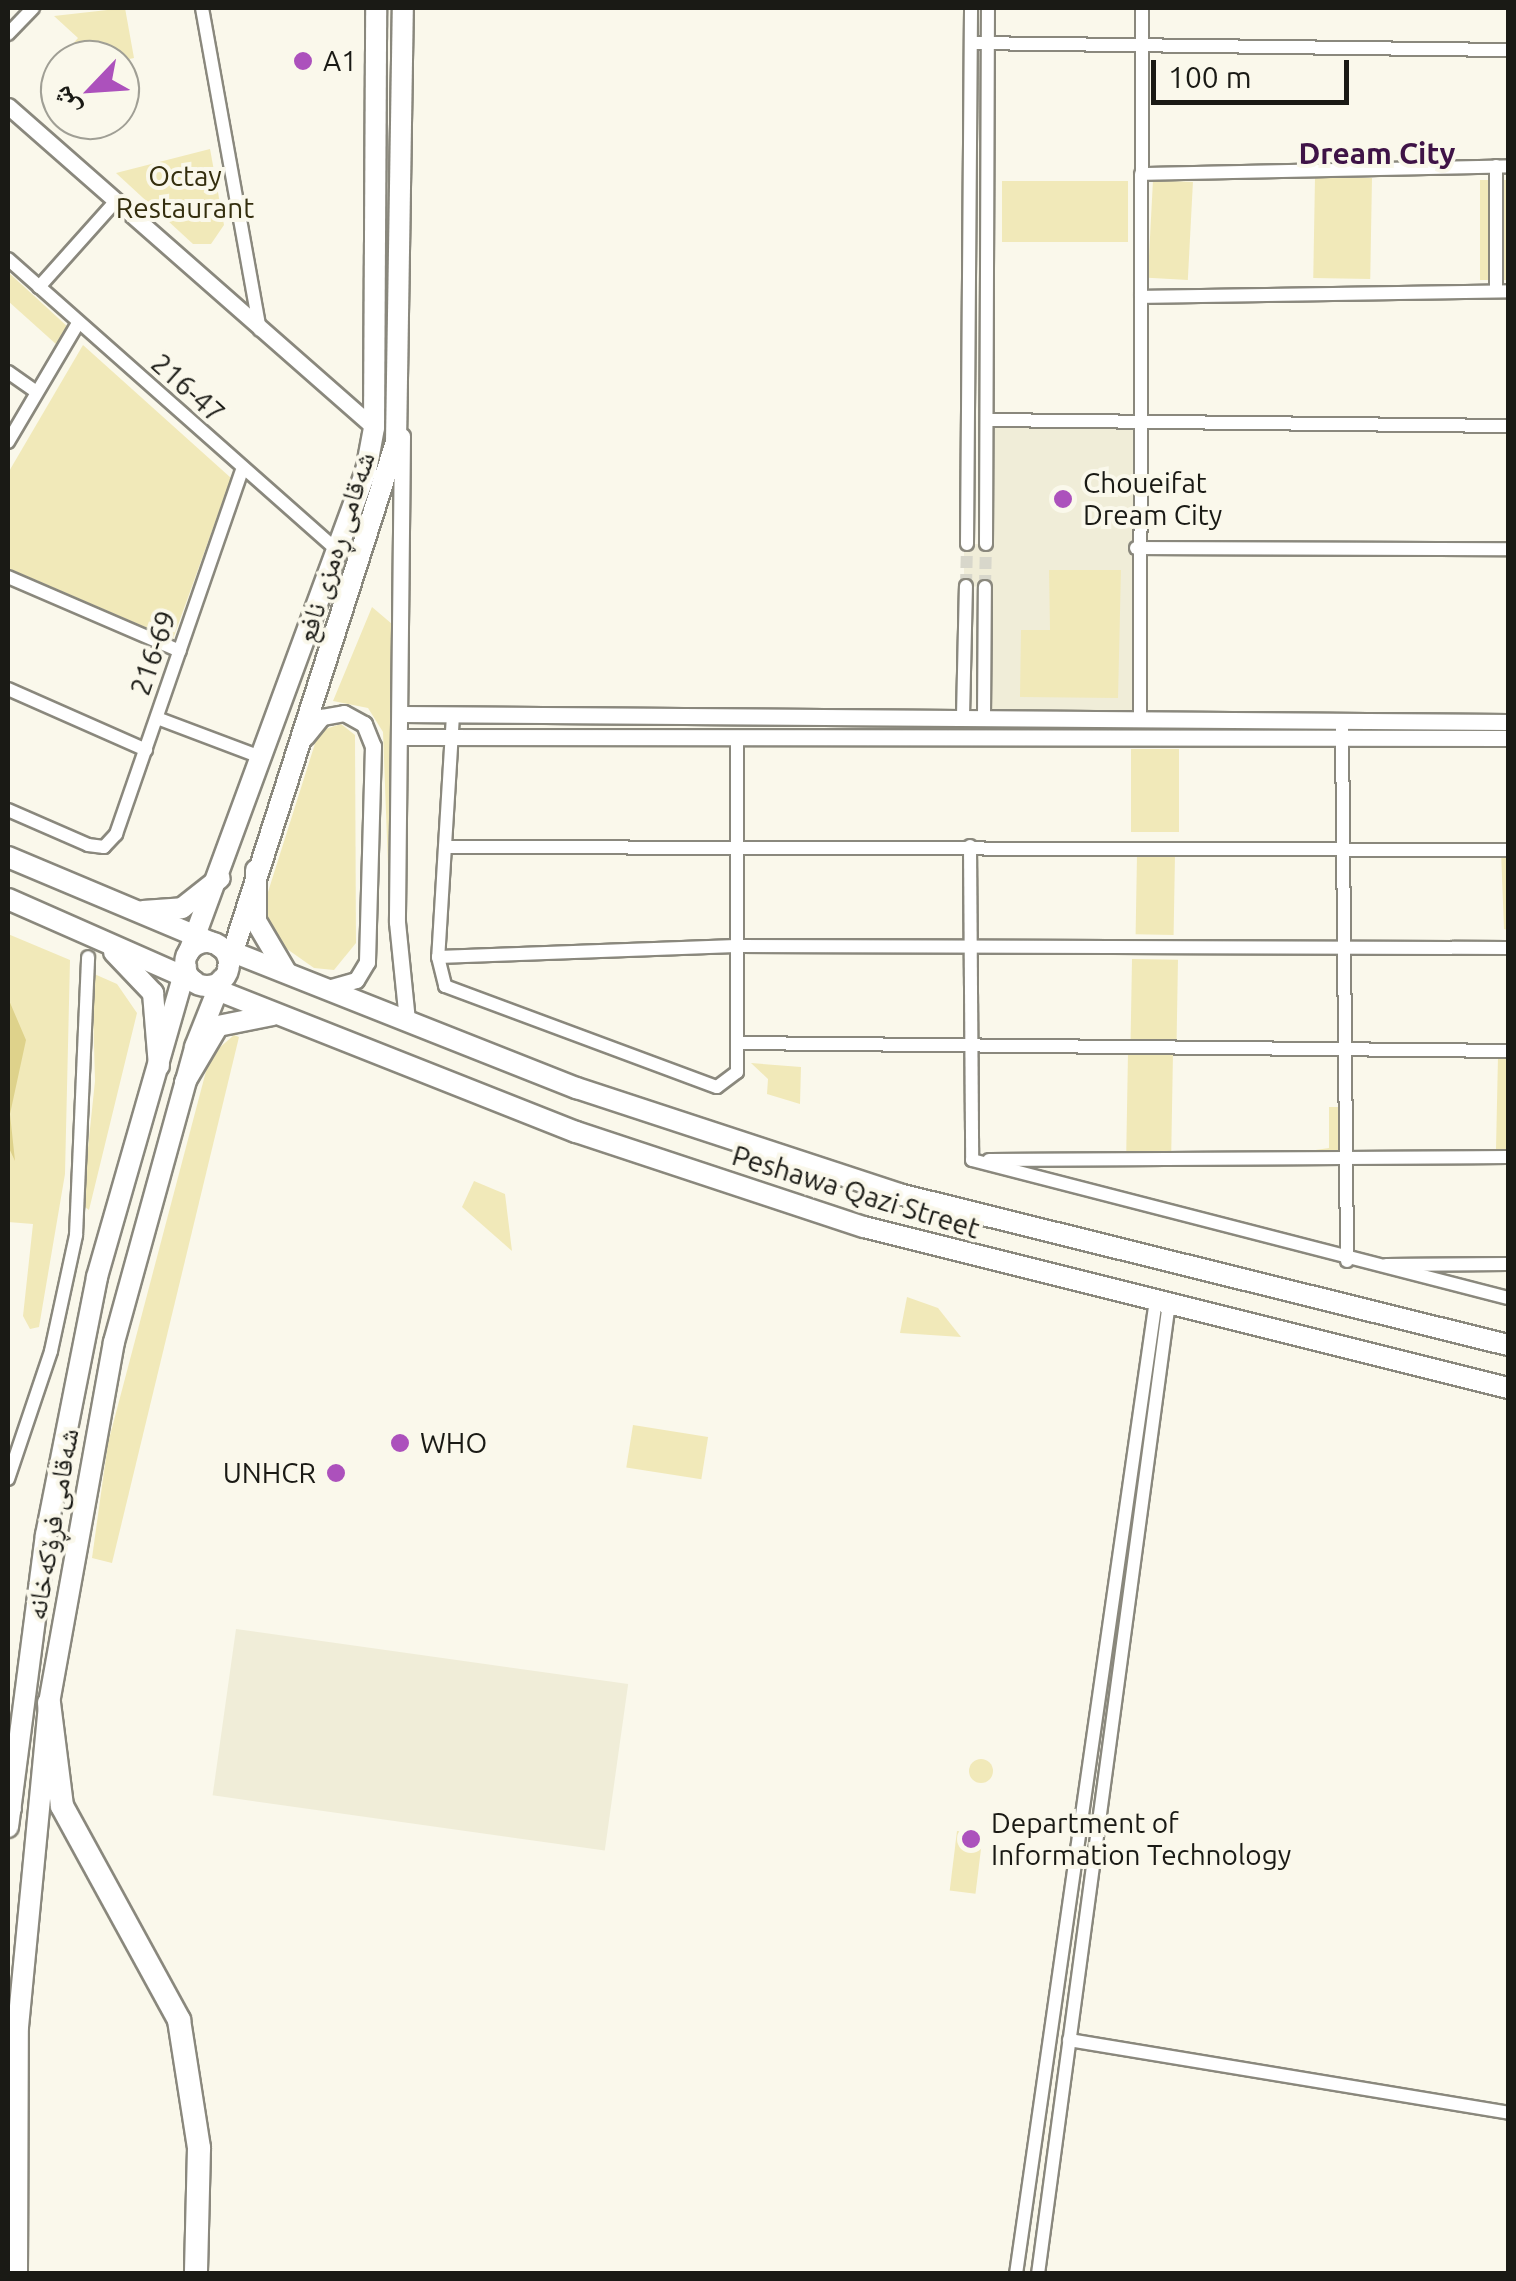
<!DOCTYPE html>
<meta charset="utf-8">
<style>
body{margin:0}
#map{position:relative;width:1516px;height:2281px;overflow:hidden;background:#faf8eb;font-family:Ubuntu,"Noto Naskh Arabic",sans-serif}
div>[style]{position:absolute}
.built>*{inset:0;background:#f0edd8;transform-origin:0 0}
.green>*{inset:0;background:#f1e9b9;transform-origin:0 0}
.round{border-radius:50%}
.water>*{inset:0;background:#ded28b}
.minor-tunnel>*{height:12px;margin-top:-6px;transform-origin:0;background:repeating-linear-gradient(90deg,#d8d7cb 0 12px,transparent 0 18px)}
.roads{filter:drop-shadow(2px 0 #8a887d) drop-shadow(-2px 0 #8a887d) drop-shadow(0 2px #8a887d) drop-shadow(0 -2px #8a887d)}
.minor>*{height:12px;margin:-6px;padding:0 6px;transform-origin:6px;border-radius:6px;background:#fff}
.tertiary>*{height:15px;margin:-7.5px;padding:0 7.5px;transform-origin:7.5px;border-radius:7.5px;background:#fff}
.primary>*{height:20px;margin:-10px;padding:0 10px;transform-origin:10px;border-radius:10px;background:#fff}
.trunk>*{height:20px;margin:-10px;padding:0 10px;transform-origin:10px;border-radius:10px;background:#fff}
.trunk>.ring{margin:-10px;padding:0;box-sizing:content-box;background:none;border:20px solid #fff;border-radius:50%}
.motorway>*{height:22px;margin:-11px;padding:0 11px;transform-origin:11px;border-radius:11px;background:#fff}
.dots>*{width:28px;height:28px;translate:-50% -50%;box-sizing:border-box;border:5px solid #faf8eb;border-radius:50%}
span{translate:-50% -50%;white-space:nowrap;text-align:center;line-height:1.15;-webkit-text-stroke:8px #faf8eb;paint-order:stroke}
.poi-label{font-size:28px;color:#1a1a15}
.left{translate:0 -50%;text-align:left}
.right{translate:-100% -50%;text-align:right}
.park-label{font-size:28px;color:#342e0e}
.street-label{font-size:28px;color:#1a1a15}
.neighbourhood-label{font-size:30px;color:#3f1347;font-weight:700}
.frame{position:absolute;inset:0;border:10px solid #1a1a15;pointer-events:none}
.north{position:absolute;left:40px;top:40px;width:100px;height:100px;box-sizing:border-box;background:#faf8eb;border:2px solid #a09f95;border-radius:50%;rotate:245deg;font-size:28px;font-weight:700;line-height:40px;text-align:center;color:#1a1a15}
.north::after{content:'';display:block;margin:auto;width:35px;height:45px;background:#ac51bc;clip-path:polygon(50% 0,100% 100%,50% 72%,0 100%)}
.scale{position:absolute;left:1151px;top:60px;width:198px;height:45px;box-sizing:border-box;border:5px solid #1a1a15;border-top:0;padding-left:12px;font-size:30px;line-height:35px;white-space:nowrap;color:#1a1a15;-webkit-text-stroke:8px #faf8eb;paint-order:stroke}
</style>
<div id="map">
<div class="built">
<div style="clip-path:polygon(987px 420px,1140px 425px,1140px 718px,984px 716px,984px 587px,964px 586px,964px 544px,985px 544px)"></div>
<div style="left:236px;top:1629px;width:396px;height:168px;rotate:8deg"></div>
</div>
<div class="green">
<div style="clip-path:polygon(125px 8px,134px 58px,120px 61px,78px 60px,70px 47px,78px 38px,54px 16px)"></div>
<div style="clip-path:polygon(210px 149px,224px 225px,211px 244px,193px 244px,116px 173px)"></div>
<div style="left:1372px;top:178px;width:101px;height:57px;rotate:91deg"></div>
<div style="left:1153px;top:180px;width:40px;height:98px;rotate:3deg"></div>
<div style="left:1480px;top:180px;width:28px;height:100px"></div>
<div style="left:1002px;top:181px;width:126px;height:61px"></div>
<div style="clip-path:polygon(8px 272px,69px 328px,57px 345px,8px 301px)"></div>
<div style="clip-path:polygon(83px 345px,231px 478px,173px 639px,8px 568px,8px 473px)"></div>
<div style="clip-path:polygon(1049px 570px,1121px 570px,1118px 698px,1020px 697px,1021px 630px,1050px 630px)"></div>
<div style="clip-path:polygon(372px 607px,392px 624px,390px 919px,383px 732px,368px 708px,333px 701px)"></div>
<div style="clip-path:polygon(341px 724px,355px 735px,356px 943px,334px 970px,314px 968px,270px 937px,261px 914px,319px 731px)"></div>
<div style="left:1131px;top:749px;width:48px;height:83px"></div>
<div style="clip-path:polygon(1501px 851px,1508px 852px,1508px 930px,1504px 929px)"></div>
<div style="left:1175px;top:855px;width:80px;height:38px;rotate:91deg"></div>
<div style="clip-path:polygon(8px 934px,70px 960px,65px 1174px,39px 1327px,30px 1329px,23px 1316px,33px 1224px,8px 1222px)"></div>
<div style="left:1132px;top:959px;width:46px;height:81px;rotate:1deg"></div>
<div style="clip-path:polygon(92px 973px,117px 984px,137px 1013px,89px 1210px,82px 1205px,95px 1081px)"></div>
<div style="clip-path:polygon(234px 1035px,239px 1037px,112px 1563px,92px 1558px,108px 1443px,210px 1056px)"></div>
<div style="left:1128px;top:1052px;width:45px;height:106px;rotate:1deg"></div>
<div style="clip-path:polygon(1498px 1056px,1508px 1056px,1508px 1149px,1496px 1149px)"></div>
<div style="clip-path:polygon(751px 1063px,801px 1067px,800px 1104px,767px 1094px,768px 1079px)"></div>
<div style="clip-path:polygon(1329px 1107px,1340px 1107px,1340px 1153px,1295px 1153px,1329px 1148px)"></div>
<div style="clip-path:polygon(474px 1181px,505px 1194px,512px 1251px,462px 1207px)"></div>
<div style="clip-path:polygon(907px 1297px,938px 1308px,961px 1337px,900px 1333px)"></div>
<div style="left:633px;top:1425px;width:76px;height:43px;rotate:9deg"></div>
<div class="round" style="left:969px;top:1759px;width:24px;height:24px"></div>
<div style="left:957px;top:1831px;width:26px;height:60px;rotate:7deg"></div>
</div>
<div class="water">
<div style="clip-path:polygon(8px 998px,26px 1040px,10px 1114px,15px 1161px,8px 1146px)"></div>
</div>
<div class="minor-tunnel">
<div style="left:966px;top:586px;width:42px;rotate:-88.6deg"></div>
<div style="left:985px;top:587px;width:43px;rotate:-88.7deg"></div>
</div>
<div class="roads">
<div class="minor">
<div style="left:202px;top:8px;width:327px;rotate:79.8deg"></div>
<div style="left:8px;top:34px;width:36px;rotate:-46deg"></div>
<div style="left:971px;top:43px;width:537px;rotate:0.75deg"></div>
<div style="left:1496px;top:166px;width:125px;rotate:90deg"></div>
<div style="left:1141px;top:174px;width:367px;rotate:-1.2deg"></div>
<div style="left:8px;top:259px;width:441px;rotate:41.5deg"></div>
<div style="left:39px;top:287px;width:113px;rotate:-48.2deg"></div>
<div style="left:1141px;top:297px;width:367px;rotate:-0.9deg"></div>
<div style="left:8px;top:372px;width:35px;rotate:35deg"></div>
<div style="left:987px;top:420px;width:521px;rotate:0.66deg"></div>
<div style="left:8px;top:442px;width:138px;rotate:-59.5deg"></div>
<div style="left:967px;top:544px;width:536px;rotate:-89.57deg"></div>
<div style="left:986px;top:544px;width:536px;rotate:-89.79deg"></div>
<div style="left:1136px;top:548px;width:372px;rotate:0.2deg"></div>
<div style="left:8px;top:577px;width:187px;rotate:23.3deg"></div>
<div style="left:8px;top:689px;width:151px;rotate:23.8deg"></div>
<div style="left:453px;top:715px;width:242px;rotate:93.5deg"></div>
<div style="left:438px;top:957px;width:30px;rotate:76deg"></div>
<div style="left:445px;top:986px;width:290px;rotate:20.4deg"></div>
<div style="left:717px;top:1087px;width:25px;rotate:-37deg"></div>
<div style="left:737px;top:1072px;width:335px;rotate:-90deg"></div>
<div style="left:963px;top:716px;width:130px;rotate:-88.7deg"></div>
<div style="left:984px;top:716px;width:129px;rotate:-89.6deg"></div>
<div style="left:157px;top:718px;width:113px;rotate:20.7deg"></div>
<div style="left:1140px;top:718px;width:710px;rotate:-89.84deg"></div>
<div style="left:1342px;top:728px;width:533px;rotate:89.46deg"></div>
<div style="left:8px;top:810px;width:87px;rotate:23.6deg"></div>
<div style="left:88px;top:845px;width:16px;rotate:7deg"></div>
<div style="left:104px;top:847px;width:18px;rotate:-47deg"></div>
<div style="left:116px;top:834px;width:384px;rotate:-70.9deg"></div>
<div style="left:970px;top:846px;width:314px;rotate:89.6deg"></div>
<div style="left:445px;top:847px;width:1063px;rotate:0.16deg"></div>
<div style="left:438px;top:957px;width:298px;rotate:-2.1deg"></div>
<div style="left:736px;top:946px;width:772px;rotate:0.15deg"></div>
<div style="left:737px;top:1043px;width:771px;rotate:0.59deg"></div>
<div style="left:972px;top:1160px;width:553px;rotate:14.44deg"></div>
<div style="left:989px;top:1160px;width:519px;rotate:-0.33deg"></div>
<div style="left:1386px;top:1265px;width:122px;rotate:-0.5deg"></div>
<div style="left:8px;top:1479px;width:135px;rotate:-71.4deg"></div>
<div style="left:51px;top:1351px;width:119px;rotate:-77.8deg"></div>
<div style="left:76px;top:1235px;width:278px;rotate:-87.5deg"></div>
<div style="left:1069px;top:2040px;width:445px;rotate:9.4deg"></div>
<div style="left:1016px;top:2274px;width:977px;rotate:-81.82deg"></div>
<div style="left:1038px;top:2274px;width:973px;rotate:-82.32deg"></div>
</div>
<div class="tertiary">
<div style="left:8px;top:106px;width:487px;rotate:41.3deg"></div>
<div style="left:402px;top:436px;width:486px;rotate:90.6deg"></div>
<div style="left:397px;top:922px;width:100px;rotate:84.2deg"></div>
<div style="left:402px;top:714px;width:1106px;rotate:0.41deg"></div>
<div style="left:306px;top:737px;width:26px;rotate:-51deg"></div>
<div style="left:322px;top:717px;width:22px;rotate:-10deg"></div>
<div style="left:344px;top:713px;width:23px;rotate:29deg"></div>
<div style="left:364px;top:724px;width:24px;rotate:68deg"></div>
<div style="left:373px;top:746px;width:216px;rotate:91.6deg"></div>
<div style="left:367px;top:962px;width:21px;rotate:121deg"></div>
<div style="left:356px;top:980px;width:32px;rotate:164deg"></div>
<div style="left:402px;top:737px;width:1106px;rotate:0.05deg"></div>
</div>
<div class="primary">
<div style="left:189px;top:952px;width:513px;rotate:-69.8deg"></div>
<div style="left:366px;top:471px;width:44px;rotate:-79.5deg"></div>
<div style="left:374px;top:428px;width:420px;rotate:-89.7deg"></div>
<div style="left:228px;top:967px;width:551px;rotate:-72.26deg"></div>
<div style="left:396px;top:442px;width:434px;rotate:-89.1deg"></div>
<div style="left:8px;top:1827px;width:294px;rotate:-82.6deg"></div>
<div style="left:46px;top:1535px;width:263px;rotate:-78.8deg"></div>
<div style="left:97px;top:1277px;width:323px;rotate:-74deg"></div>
<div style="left:17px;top:2274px;width:247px;rotate:-89.8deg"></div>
<div style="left:18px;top:2027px;width:325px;rotate:-84.5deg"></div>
<div style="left:49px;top:1703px;width:367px;rotate:-79.8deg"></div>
<div style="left:114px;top:1342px;width:306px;rotate:-74.6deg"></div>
<div style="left:195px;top:1047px;width:73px;rotate:-68.3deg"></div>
</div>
<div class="trunk">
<div style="left:8px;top:857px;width:222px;rotate:22.8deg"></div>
<div style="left:256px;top:870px;width:51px;rotate:90deg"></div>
<div style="left:256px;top:921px;width:59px;rotate:59.5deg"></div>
<div style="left:8px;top:899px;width:203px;rotate:23.8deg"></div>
<div style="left:143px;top:911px;width:39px;rotate:-4deg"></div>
<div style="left:182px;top:908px;width:48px;rotate:-38.3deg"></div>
<div class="ring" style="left:185px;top:942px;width:24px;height:24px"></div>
<div style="left:220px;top:947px;width:384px;rotate:21.6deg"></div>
<div style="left:577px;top:1088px;width:339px;rotate:18.2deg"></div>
<div style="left:899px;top:1194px;width:627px;rotate:13.93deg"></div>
<div style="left:114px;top:952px;width:57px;rotate:46.4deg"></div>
<div style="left:153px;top:993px;width:73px;rotate:85.3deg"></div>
<div style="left:207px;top:986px;width:397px;rotate:21.6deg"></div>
<div style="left:576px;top:1132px;width:303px;rotate:18.3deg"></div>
<div style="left:864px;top:1227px;width:664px;rotate:14.04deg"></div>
<div style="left:185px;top:1082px;width:65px;rotate:-59.5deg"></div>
<div style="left:218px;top:1026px;width:56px;rotate:-11.3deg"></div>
</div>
<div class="motorway">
<div style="left:49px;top:1703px;width:104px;rotate:82.8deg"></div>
<div style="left:62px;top:1806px;width:244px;rotate:61.3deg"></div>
<div style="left:179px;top:2020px;width:130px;rotate:81.1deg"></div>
<div style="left:199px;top:2148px;width:126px;rotate:91.4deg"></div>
<div style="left:8px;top:1808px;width:2px;rotate:27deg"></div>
</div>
</div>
<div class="dots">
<div style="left:303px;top:61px;background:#ac51bc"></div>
<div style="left:1063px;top:499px;background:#ac51bc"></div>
<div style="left:400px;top:1443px;background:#ac51bc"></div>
<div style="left:336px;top:1473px;background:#ac51bc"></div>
<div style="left:971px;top:1839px;background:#ac51bc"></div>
</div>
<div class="poi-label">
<span class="left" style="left:323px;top:61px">A1</span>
<span class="left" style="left:1083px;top:499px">Choueifat<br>Dream City</span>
<span class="left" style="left:420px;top:1443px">WHO</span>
<span class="right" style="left:316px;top:1473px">UNHCR</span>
<span class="left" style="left:991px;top:1839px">Department of<br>Information Technology</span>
</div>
<div class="park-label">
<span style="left:185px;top:192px">Octay<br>Restaurant</span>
</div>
<div class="street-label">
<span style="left:188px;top:388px;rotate:42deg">216-47</span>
<span style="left:335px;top:547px;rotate:-72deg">شەقامی ڕەمزی نافع</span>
<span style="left:153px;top:653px;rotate:-71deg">216-69</span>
<span style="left:856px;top:1192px;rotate:17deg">Peshawa Qazi Street</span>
<span style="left:52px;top:1524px;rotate:-80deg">شەقامی فڕۆکەخانە</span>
</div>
<div class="neighbourhood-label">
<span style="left:1377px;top:153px">Dream City</span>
</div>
<div class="frame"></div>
<div class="north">ش</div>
<div class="scale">100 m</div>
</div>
